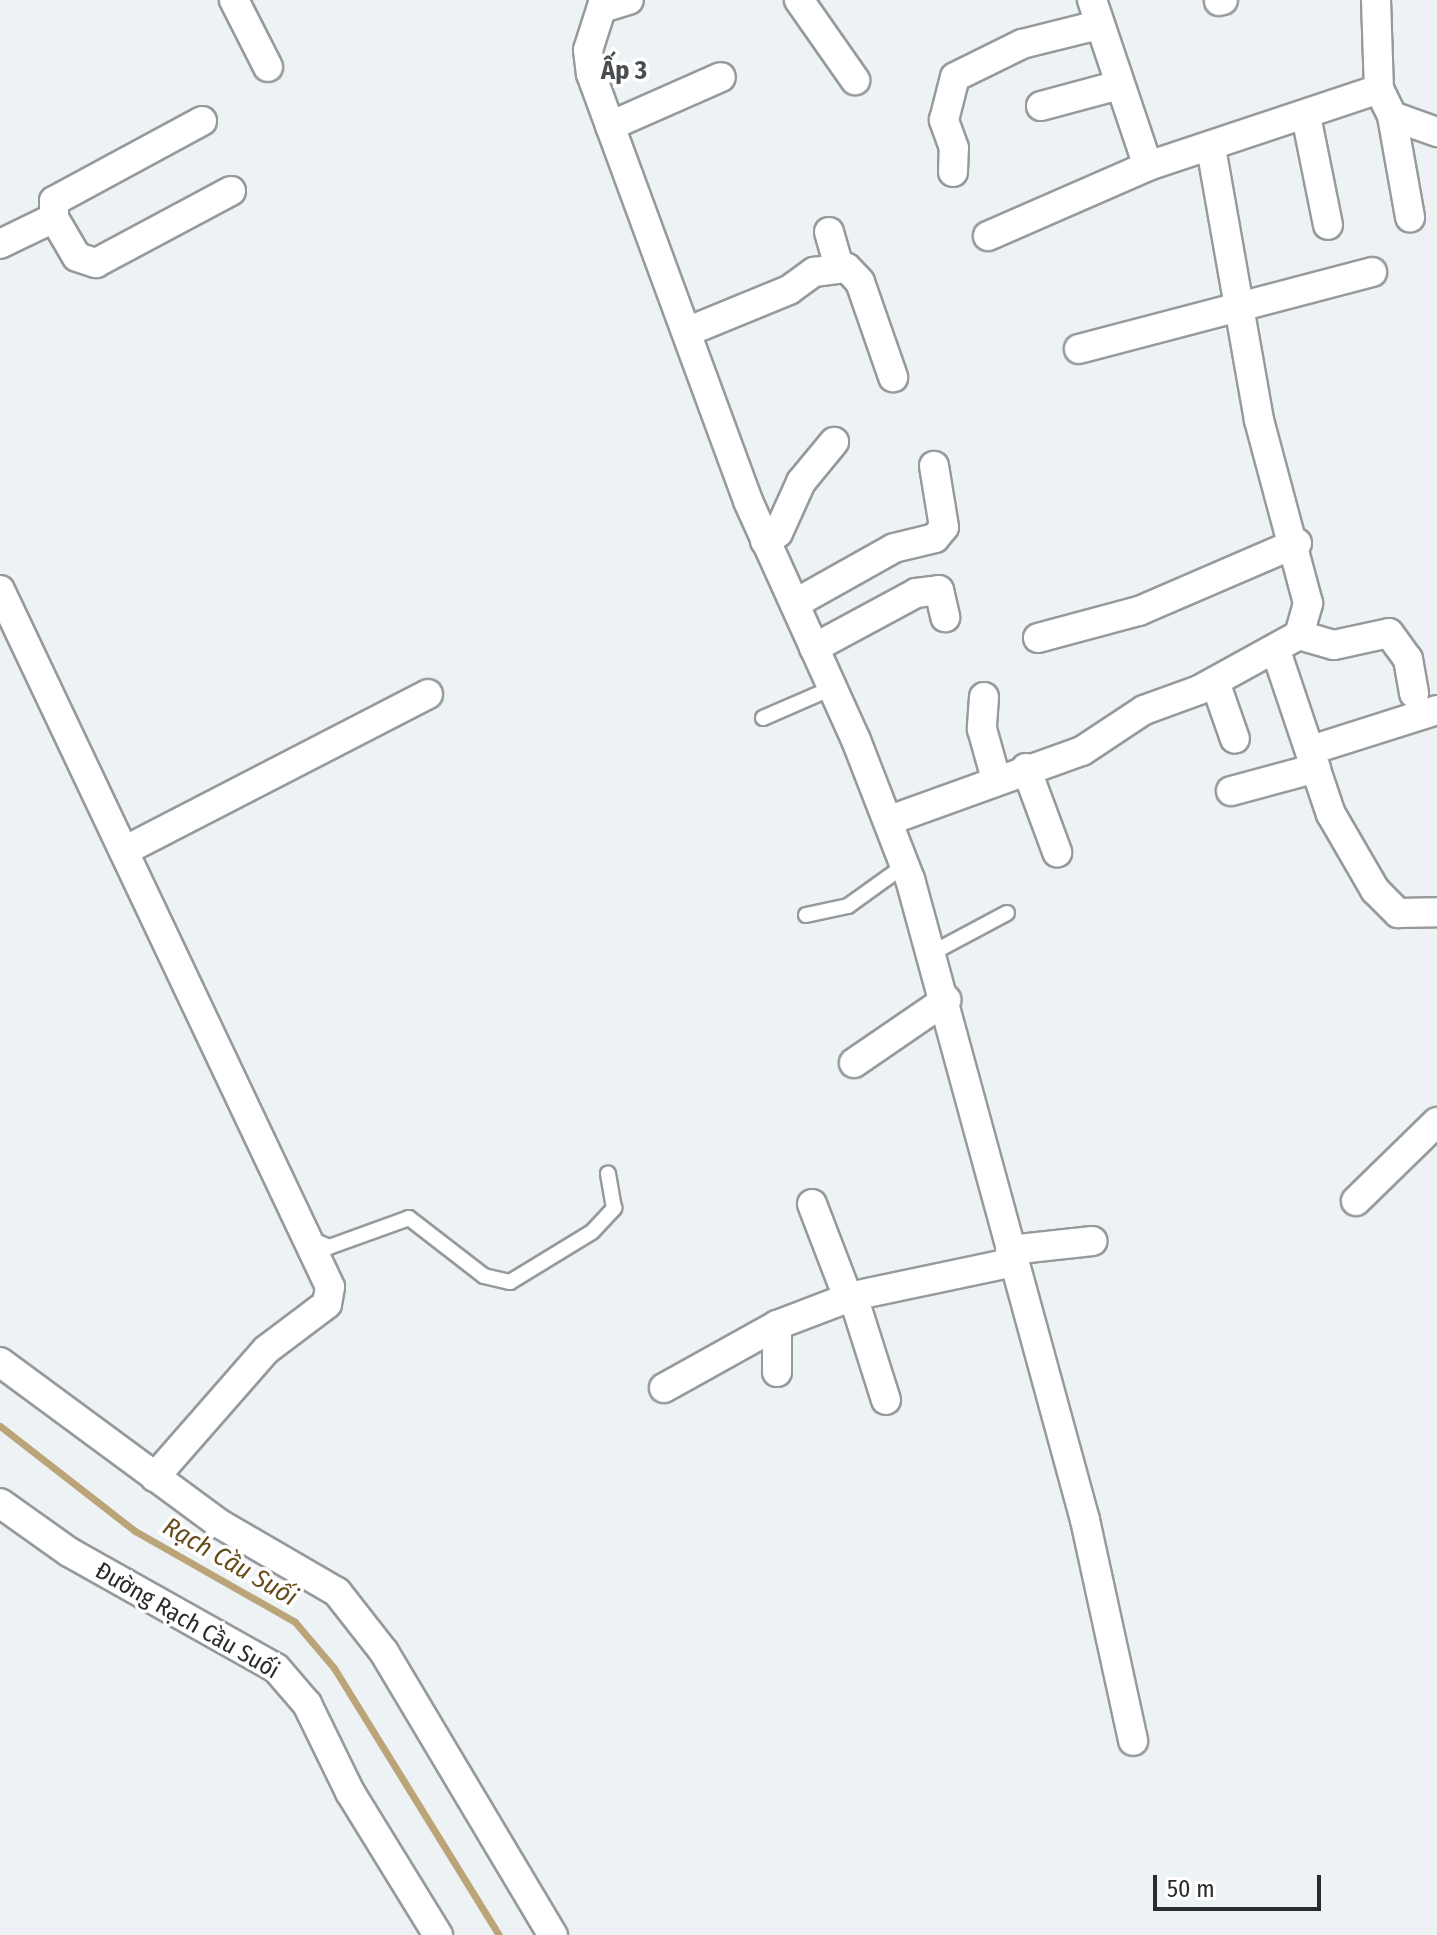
<!DOCTYPE html>
<meta charset="utf-8">
<style>
body{margin:0}
#map{position:relative;width:1437px;height:1935px;overflow:hidden;background:#edf2f4;font-family:"Fira Sans Condensed",sans-serif}
div>[style]{position:absolute}
.stream>*{height:7px;margin:-3.5px;padding:0 3.5px;transform-origin:3.5px;border-radius:3.5px;background:#bca479}
.roads{filter:drop-shadow(2px 0 #969a9c) drop-shadow(-2px 0 #969a9c) drop-shadow(0 2px #969a9c) drop-shadow(0 -2px #969a9c)}
.lane>*{height:14px;margin:-7px;padding:0 7px;transform-origin:7px;border-radius:7px;background:#fff}
.street>*{height:28px;margin:-14px;padding:0 14px;transform-origin:14px;border-radius:14px;background:#fff}
span{translate:-50% -50%;white-space:nowrap;text-align:center;line-height:1.15;-webkit-text-stroke:7px #fff;paint-order:stroke}
.street-label{font-size:24px;color:#292b2c}
.neighbourhood-label{font-size:26px;color:#494d4f;font-weight:700}
.water-label{font-size:26px;color:#654c18;font-style:italic}
.scale{position:absolute;left:1153px;top:1875px;width:168px;height:36px;box-sizing:border-box;border:4px solid #292b2c;border-top:0;padding-left:10px;font-size:24px;line-height:28px;white-space:nowrap;color:#292b2c;-webkit-text-stroke:6px #fff;paint-order:stroke}
</style>
<div id="map">
<div class="stream">
<div style="left:0;top:1426px;width:171px;rotate:37.9deg"></div>
<div style="left:135px;top:1531px;width:184px;rotate:29.6deg"></div>
<div style="left:295px;top:1622px;width:60px;rotate:49.7deg"></div>
<div style="left:334px;top:1668px;width:314px;rotate:58.3deg"></div>
</div>
<div class="roads">
<div class="lane">
<div style="left:763px;top:718px;width:75px;rotate:-23.5deg"></div>
<div style="left:806px;top:915px;width:43px;rotate:-12.1deg"></div>
<div style="left:848px;top:906px;width:70px;rotate:-35.7deg"></div>
<div style="left:932px;top:953px;width:85px;rotate:-28.1deg"></div>
<div style="left:308px;top:1238px;width:23px;rotate:23deg"></div>
<div style="left:329px;top:1247px;width:85px;rotate:-19.9deg"></div>
<div style="left:409px;top:1218px;width:95px;rotate:37.7deg"></div>
<div style="left:484px;top:1276px;width:27px;rotate:13deg"></div>
<div style="left:510px;top:1282px;width:96px;rotate:-31.4deg"></div>
<div style="left:592px;top:1232px;width:33px;rotate:-47deg"></div>
<div style="left:614px;top:1208px;width:35px;rotate:-100deg"></div>
</div>
<div class="street">
<div style="left:234px;top:0;width:75px;rotate:63.1deg"></div>
<div style="left:604px;top:0;width:52px;rotate:107.7deg"></div>
<div style="left:588px;top:50px;width:24px;rotate:83deg"></div>
<div style="left:591px;top:74px;width:455px;rotate:69.8deg"></div>
<div style="left:748px;top:501px;width:262px;rotate:65.7deg"></div>
<div style="left:856px;top:740px;width:149px;rotate:68.8deg"></div>
<div style="left:910px;top:879px;width:664px;rotate:74.73deg"></div>
<div style="left:1085px;top:1520px;width:226px;rotate:77.7deg"></div>
<div style="left:799px;top:0;width:98px;rotate:55deg"></div>
<div style="left:1092px;top:0;width:175px;rotate:71.4deg"></div>
<div style="left:1148px;top:166px;width:243px;rotate:-18.4deg"></div>
<div style="left:1376px;top:0;width:89px;rotate:88.1deg"></div>
<div style="left:1379px;top:89px;width:30px;rotate:64deg"></div>
<div style="left:1392px;top:116px;width:48px;rotate:19.6deg"></div>
<div style="left:1219px;top:1px;width:4px;rotate:-14deg"></div>
<div style="left:602px;top:8px;width:28px;rotate:-17deg"></div>
<div style="left:1041px;top:106px;width:81px;rotate:-15.1deg"></div>
<div style="left:1306px;top:116px;width:111px;rotate:78.6deg"></div>
<div style="left:1392px;top:116px;width:103px;rotate:79.9deg"></div>
<div style="left:202px;top:121px;width:168px;rotate:151.6deg"></div>
<div style="left:54px;top:201px;width:17px;rotate:90deg"></div>
<div style="left:54px;top:218px;width:45px;rotate:59.5deg"></div>
<div style="left:77px;top:257px;width:20px;rotate:18deg"></div>
<div style="left:96px;top:263px;width:153px;rotate:-28.1deg"></div>
<div style="left:610px;top:126px;width:121px;rotate:-23.8deg"></div>
<div style="left:953px;top:172px;width:24px;rotate:-88deg"></div>
<div style="left:954px;top:148px;width:30px;rotate:-110deg"></div>
<div style="left:944px;top:120px;width:44px;rotate:-75.7deg"></div>
<div style="left:955px;top:77px;width:75px;rotate:-26.2deg"></div>
<div style="left:1022px;top:44px;width:78px;rotate:-14deg"></div>
<div style="left:829px;top:232px;width:36px;rotate:74deg"></div>
<div style="left:988px;top:236px;width:175px;rotate:-23.6deg"></div>
<div style="left:0;top:244px;width:60px;rotate:-25.7deg"></div>
<div style="left:689px;top:331px;width:108px;rotate:-22.3deg"></div>
<div style="left:789px;top:290px;width:31px;rotate:-36deg"></div>
<div style="left:814px;top:272px;width:33px;rotate:-7deg"></div>
<div style="left:847px;top:268px;width:19px;rotate:47deg"></div>
<div style="left:860px;top:282px;width:101px;rotate:70.8deg"></div>
<div style="left:1079px;top:349px;width:303px;rotate:-14.7deg"></div>
<div style="left:765px;top:541px;width:15px;rotate:-32deg"></div>
<div style="left:778px;top:533px;width:56px;rotate:-65.7deg"></div>
<div style="left:801px;top:482px;width:52px;rotate:-50.5deg"></div>
<div style="left:0;top:590px;width:771px;rotate:64.66deg"></div>
<div style="left:330px;top:1287px;width:17px;rotate:100deg"></div>
<div style="left:327px;top:1304px;width:76px;rotate:143deg"></div>
<div style="left:266px;top:1350px;width:169px;rotate:131.2deg"></div>
<div style="left:796px;top:603px;width:112px;rotate:-29.3deg"></div>
<div style="left:894px;top:548px;width:42px;rotate:-13.7deg"></div>
<div style="left:935px;top:538px;width:14px;rotate:-51deg"></div>
<div style="left:944px;top:527px;width:62px;rotate:-99.3deg"></div>
<div style="left:1299px;top:635px;width:36px;rotate:16deg"></div>
<div style="left:1334px;top:645px;width:56px;rotate:-12.3deg"></div>
<div style="left:1389px;top:633px;width:32px;rotate:54deg"></div>
<div style="left:1408px;top:659px;width:35px;rotate:80deg"></div>
<div style="left:1038px;top:638px;width:105px;rotate:-15deg"></div>
<div style="left:1139px;top:611px;width:172px;rotate:-23.3deg"></div>
<div style="left:814px;top:648px;width:116px;rotate:-28.3deg"></div>
<div style="left:916px;top:593px;width:23px;rotate:-7deg"></div>
<div style="left:939px;top:590px;width:28px;rotate:77deg"></div>
<div style="left:1276px;top:651px;width:172px;rotate:71.4deg"></div>
<div style="left:1331px;top:814px;width:88px;rotate:59.9deg"></div>
<div style="left:1375px;top:890px;width:33px;rotate:45deg"></div>
<div style="left:1398px;top:913px;width:39px;rotate:-1deg"></div>
<div style="left:1215px;top:682px;width:60px;rotate:70.7deg"></div>
<div style="left:984px;top:697px;width:32px;rotate:94deg"></div>
<div style="left:982px;top:729px;width:52px;rotate:74.4deg"></div>
<div style="left:1311px;top:750px;width:132px;rotate:-17.6deg"></div>
<div style="left:1026px;top:768px;width:90px;rotate:69.7deg"></div>
<div style="left:1231px;top:791px;width:88px;rotate:-15.1deg"></div>
<div style="left:890px;top:820px;width:204px;rotate:-19.8deg"></div>
<div style="left:1082px;top:751px;width:74px;rotate:-33.5deg"></div>
<div style="left:1144px;top:710px;width:59px;rotate:-20deg"></div>
<div style="left:1199px;top:690px;width:114px;rotate:-28.8deg"></div>
<div style="left:1299px;top:635px;width:33px;rotate:-74deg"></div>
<div style="left:1308px;top:603px;width:189px;rotate:-105deg"></div>
<div style="left:1259px;top:420px;width:277px;rotate:-100deg"></div>
<div style="left:124px;top:851px;width:342px;rotate:-27.3deg"></div>
<div style="left:854px;top:1063px;width:112px;rotate:-34.4deg"></div>
<div style="left:1356px;top:1201px;width:113px;rotate:-44.3deg"></div>
<div style="left:812px;top:1204px;width:101px;rotate:69deg"></div>
<div style="left:1010px;top:1250px;width:83px;rotate:-6.2deg"></div>
<div style="left:853px;top:1296px;width:109px;rotate:72.4deg"></div>
<div style="left:0;top:1362px;width:273px;rotate:36.4deg"></div>
<div style="left:220px;top:1524px;width:135px;rotate:30.2deg"></div>
<div style="left:337px;top:1592px;width:76px;rotate:51.9deg"></div>
<div style="left:384px;top:1652px;width:330px;rotate:59.2deg"></div>
<div style="left:777px;top:1372px;width:47px;rotate:-90deg"></div>
<div style="left:777px;top:1325px;width:81px;rotate:-20.9deg"></div>
<div style="left:853px;top:1296px;width:165px;rotate:-11.9deg"></div>
<div style="left:664px;top:1388px;width:129px;rotate:-29.1deg"></div>
<div style="left:0;top:1503px;width:85px;rotate:35.4deg"></div>
<div style="left:69px;top:1552px;width:237px;rotate:29.3deg"></div>
<div style="left:276px;top:1668px;width:48px;rotate:49.3deg"></div>
<div style="left:307px;top:1704px;width:98px;rotate:64deg"></div>
<div style="left:350px;top:1792px;width:168px;rotate:58.4deg"></div>
</div>
</div>
<div class="street-label">
<span style="left:187px;top:1621px;rotate:30deg">Đường Rạch Cầu Suối</span>
</div>
<div class="neighbourhood-label">
<span style="left:624px;top:71px">Ấp 3</span>
</div>
<div class="water-label">
<span style="left:230px;top:1562px;rotate:30deg">Rạch Cầu Suối</span>
</div>
<div class="scale">50 m</div>
</div>
